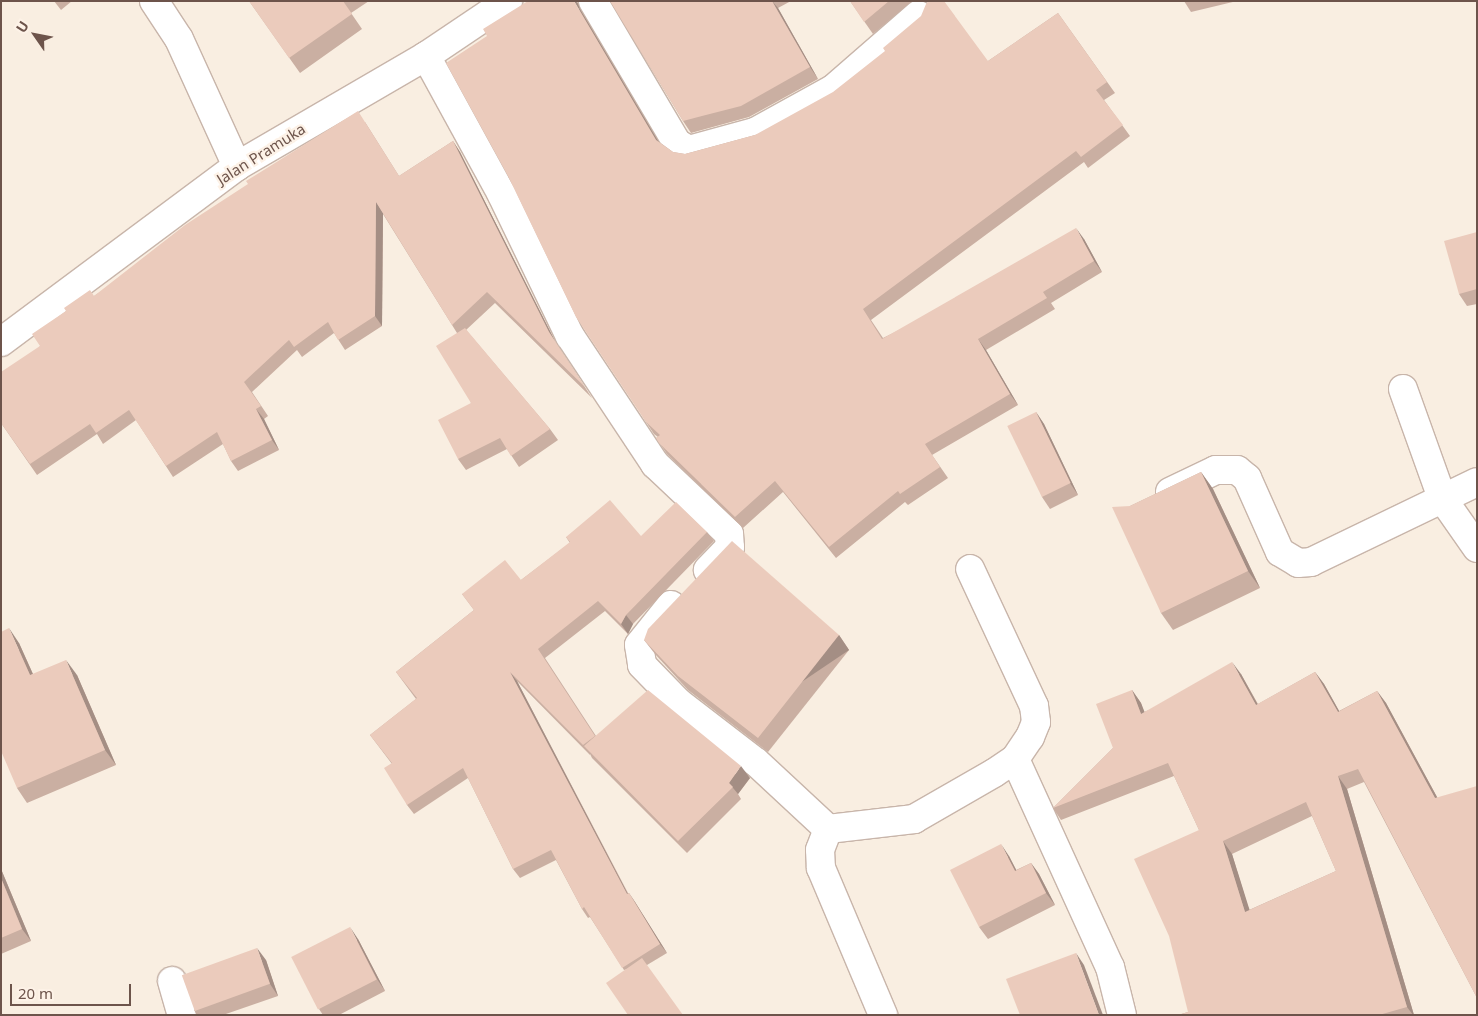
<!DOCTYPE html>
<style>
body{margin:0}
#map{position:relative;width:1478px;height:1016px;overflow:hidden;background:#f9eee1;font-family:"Noto Sans",sans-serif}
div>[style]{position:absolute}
.roads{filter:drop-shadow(1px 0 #c8b5aa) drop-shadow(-1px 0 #c8b5aa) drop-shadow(0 1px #c8b5aa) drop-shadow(0 -1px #c8b5aa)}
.minor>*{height:28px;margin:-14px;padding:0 14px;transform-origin:14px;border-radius:14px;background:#fff}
.wall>*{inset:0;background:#caafa2}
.shaded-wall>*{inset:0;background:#a48e84;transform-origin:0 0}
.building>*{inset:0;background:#ebcbbc;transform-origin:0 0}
span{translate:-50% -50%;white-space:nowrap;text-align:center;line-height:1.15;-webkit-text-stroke:4.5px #fdf2e7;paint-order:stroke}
.street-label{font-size:15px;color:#6d544b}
.frame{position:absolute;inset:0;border:2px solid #6d544b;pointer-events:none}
.north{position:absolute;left:10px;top:10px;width:50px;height:50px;-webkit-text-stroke:4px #fdf2e7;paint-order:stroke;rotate:303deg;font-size:14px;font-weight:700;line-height:20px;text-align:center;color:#6d544b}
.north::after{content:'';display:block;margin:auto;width:18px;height:22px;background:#6d544b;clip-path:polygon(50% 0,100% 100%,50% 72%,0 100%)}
.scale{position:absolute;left:10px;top:984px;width:121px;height:22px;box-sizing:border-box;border:2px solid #6d544b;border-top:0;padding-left:6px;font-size:15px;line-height:18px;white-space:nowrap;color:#6d544b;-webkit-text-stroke:4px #fdf2e7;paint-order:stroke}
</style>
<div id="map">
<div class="roads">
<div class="minor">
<div style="left:154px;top:1px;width:45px;rotate:56.7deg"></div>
<div style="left:179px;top:39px;width:140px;rotate:65.5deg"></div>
<div style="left:593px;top:1px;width:165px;rotate:59.4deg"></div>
<div style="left:677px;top:143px;width:14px;rotate:30deg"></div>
<div style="left:689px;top:150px;width:68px;rotate:-15.3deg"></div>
<div style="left:755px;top:132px;width:89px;rotate:-28.9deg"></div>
<div style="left:833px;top:89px;width:113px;rotate:-41deg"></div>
<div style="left:426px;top:56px;width:158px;rotate:61.3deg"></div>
<div style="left:502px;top:195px;width:157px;rotate:64.3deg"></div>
<div style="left:570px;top:336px;width:154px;rotate:56.4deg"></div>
<div style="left:655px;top:464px;width:102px;rotate:43.4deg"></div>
<div style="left:729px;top:534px;width:13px;rotate:86deg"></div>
<div style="left:730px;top:547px;width:32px;rotate:134deg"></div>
<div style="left:1px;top:342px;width:294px;rotate:-36.7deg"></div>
<div style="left:237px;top:166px;width:219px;rotate:-30.2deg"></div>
<div style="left:426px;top:56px;width:99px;rotate:-33.9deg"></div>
<div style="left:1403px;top:389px;width:116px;rotate:70.3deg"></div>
<div style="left:1442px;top:498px;width:61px;rotate:55deg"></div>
<div style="left:1170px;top:492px;width:51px;rotate:-25.6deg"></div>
<div style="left:1216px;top:470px;width:21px"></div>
<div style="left:1237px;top:470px;width:13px;rotate:39deg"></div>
<div style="left:1247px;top:478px;width:81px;rotate:66deg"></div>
<div style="left:1280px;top:552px;width:21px;rotate:31deg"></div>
<div style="left:1298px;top:563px;width:13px;rotate:-4deg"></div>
<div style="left:1311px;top:562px;width:184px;rotate:-25.7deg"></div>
<div style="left:671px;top:605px;width:51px;rotate:128.7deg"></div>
<div style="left:639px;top:645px;width:20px;rotate:81deg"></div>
<div style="left:642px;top:665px;width:52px;rotate:45.8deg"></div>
<div style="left:678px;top:702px;width:98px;rotate:37.6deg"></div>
<div style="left:756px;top:762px;width:98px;rotate:42.9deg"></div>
<div style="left:1015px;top:759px;width:229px;rotate:65.5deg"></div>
<div style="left:1110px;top:967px;width:49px;rotate:76deg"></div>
<div style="left:828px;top:829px;width:87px;rotate:-6.6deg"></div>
<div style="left:914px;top:819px;width:92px;rotate:-29.9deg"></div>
<div style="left:994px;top:773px;width:25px;rotate:-34deg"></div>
<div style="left:1015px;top:759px;width:27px;rotate:-56deg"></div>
<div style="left:1030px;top:737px;width:16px;rotate:-68deg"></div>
<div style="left:1036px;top:722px;width:16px;rotate:-97deg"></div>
<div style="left:1034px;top:706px;width:151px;rotate:-115deg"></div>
<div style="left:828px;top:829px;width:22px;rotate:111deg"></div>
<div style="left:820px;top:850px;width:18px;rotate:87deg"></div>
<div style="left:821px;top:868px;width:160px;rotate:67.1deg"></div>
<div style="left:172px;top:981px;width:35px;rotate:74deg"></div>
</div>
</div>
<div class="wall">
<div style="clip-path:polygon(54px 1px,72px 1px,61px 10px)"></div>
<div style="clip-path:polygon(249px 1px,369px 1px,351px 13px,362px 29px,300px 73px)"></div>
<div style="clip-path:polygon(610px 1px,791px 1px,778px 8px,818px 79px,749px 117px,691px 133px,683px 121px)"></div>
<div style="clip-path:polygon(850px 1px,912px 1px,873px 34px)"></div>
<div style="clip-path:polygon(1184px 1px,1237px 1px,1191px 12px)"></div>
<div style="clip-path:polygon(580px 9px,658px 141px,673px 152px,685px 154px,755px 135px,988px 61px,1058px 13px,1115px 93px,1104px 100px,1130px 136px,1088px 168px,1084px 162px,871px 320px,883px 338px,1084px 239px,1102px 272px,1051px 303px,1055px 309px,986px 350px,1018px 405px,932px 455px,948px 478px,908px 505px,905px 502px,836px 558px,783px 492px,743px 528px,667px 454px,656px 438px,658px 437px,654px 434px,646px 422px,508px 176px)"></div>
<div style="clip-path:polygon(365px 122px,399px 176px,453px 141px,460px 152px,556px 343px,592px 398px,495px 303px,466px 330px,550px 429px,558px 440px,519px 467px,507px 449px,466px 470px,458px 459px,471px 403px,457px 333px,383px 214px,382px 326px,345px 350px,334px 333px,302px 357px,297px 350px,252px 392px,268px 416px,264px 419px,279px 450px,238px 471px,231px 461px,223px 444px,173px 477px,136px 420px,103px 444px,97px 434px,37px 475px,1px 423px,40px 346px,94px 296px)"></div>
<div style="clip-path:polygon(1477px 232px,1477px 304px,1467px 306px,1459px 294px)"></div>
<div style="clip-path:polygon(1036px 412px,1044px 424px,1078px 495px,1050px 509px,1042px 497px)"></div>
<div style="clip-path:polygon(1201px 472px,1213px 489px,1260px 588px,1173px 630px,1161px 613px,1130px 506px)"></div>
<div style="clip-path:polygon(707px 532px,714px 541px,633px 624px,628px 634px,605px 611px,545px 658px,596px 736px,750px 778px,738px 794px,741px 799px,687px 853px,592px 758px,590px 754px,590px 755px,517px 681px,628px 893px,629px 893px,635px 902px,667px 953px,647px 965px,624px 970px,590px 917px,588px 918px,582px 909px,556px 860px,520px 878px,513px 869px,468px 778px,414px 814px,407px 805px,392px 764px,370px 735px,416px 699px,396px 672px,474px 610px,462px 594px,521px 580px,570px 543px,566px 537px,641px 536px)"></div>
<div style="clip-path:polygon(839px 635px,849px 650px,768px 752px,688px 690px,655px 654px,644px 640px)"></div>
<div style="clip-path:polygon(19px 643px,33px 674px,77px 675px,116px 765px,27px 803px,17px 788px)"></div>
<div style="clip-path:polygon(evenodd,1315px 672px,1324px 684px,1339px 711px,1377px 691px,1386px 703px,1437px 797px,1477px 998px,1364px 782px,1347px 789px,1414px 1015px,1178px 1015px,1188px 1012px,1199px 830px,1174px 776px,1061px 820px,1053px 808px,1113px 748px,1132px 690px,1141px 703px,1144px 712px,1241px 674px,1258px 704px,1315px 672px,1312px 816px,1336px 871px,1249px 910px,1232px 854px,1312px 816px)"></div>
<div style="clip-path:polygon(1009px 856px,1016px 870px,1031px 863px,1039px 874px,1055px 905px,988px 939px,979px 927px)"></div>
<div style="clip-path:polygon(1px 869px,31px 941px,1px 954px)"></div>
<div style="clip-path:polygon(358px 939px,385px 991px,339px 1015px,323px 1015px,319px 1009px)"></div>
<div style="clip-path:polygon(266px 960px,278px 996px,223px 1015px,197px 1015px,194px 1010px)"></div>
</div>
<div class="shaded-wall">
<div style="clip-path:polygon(574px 1px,577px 1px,580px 9px,664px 151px,656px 140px)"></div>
<div style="clip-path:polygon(772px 1px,778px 8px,818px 79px,810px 67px)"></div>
<div style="clip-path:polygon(453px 141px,460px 152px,556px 343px,592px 398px,549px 332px)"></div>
<div style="clip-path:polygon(376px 202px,383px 213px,382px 326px,375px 316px)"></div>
<div style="clip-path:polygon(1076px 228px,1084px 239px,1102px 272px,1094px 261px)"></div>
<div style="clip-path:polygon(978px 339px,986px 350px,1018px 405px,1010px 394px)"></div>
<div style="clip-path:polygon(256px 409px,264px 419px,279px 450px,272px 440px)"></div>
<div style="clip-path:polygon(1036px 412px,1044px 424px,1078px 495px,1070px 483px)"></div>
<div style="clip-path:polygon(1201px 472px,1213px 489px,1260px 588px,1248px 571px)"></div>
<div style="clip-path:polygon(626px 615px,633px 624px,628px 634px,621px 624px)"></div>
<div style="clip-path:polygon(9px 628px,19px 643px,40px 690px,30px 675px)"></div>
<div style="left:839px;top:635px;width:18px;height:131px;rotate:56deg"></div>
<div style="clip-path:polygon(66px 660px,77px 675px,116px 765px,105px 750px)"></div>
<div style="clip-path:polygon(1232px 662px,1241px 674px,1265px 718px,1256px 705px)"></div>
<div style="clip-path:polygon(510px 672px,517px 681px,633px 904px,627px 894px)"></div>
<div style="clip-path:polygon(1315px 672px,1324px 684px,1347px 725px,1338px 712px)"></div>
<div style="clip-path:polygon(1132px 690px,1141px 703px,1150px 726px,1141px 714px)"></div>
<div style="clip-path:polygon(1377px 691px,1386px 703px,1444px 810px,1435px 798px)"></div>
<div style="clip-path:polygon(741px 766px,750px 778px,738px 794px,729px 783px)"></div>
<div style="clip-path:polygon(1338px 776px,1347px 789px,1414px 1015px,1413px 1015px,1407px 1007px)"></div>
<div style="clip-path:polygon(1223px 841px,1232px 854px,1254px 924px,1245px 912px)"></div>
<div style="clip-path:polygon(1001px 844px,1009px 856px,1023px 883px,1015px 871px)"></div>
<div style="clip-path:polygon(1031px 863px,1039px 874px,1055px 905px,1046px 893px)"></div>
<div style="clip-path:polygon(1px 869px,31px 941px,22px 929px,1px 878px)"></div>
<div style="clip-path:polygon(629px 893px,635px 902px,667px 953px,660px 944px)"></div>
<div style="clip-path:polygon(350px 927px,358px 939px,385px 991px,377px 979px)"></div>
<div style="clip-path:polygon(257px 948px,266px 960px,278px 996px,270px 984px)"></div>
<div style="clip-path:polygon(1076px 953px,1084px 965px,1103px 1015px,1099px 1015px)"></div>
</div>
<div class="building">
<div style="clip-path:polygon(249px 1px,343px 1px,352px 14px,289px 58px)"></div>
<div style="clip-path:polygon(528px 1px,574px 1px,656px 140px,673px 152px,685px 154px,755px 135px,833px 92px,885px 51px,883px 48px,921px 16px,926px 4px,929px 1px,944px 1px,988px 61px,1058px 13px,1107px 82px,1096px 90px,1123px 125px,1081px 157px,1076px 151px,863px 309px,882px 339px,1076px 228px,1094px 261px,1043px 292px,1047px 298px,978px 339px,1010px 394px,925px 444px,940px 467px,900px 494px,898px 491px,829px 547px,775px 481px,735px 517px,659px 443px,656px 438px,660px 435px,646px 422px,576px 317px,508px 176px,446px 63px,487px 36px,483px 29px)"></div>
<div style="clip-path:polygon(610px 1px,772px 1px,810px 67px,741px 106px,683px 121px)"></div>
<div style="clip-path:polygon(850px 1px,889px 1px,864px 22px)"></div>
<div style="clip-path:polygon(358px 111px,399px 176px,453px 141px,549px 332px,585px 387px,487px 292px,452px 325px,376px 202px,375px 316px,338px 340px,328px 322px,294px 347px,289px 340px,244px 382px,261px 406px,256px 409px,272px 440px,231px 461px,217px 432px,166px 466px,129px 410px,96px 433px,90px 424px,30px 464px,1px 423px,1px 372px,40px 346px,32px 334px,66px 311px,64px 308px,90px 290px,94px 296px,185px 225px,248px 184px,246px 181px)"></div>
<div style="clip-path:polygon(1477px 232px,1477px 289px,1459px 294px,1444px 241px)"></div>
<div style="clip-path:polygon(465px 328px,550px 429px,511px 456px,500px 438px,458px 459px,438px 420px,471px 403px,436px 346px)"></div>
<div style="left:1036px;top:412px;width:79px;height:32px;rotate:64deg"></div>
<div style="clip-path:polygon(1201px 472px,1248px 571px,1161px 613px,1112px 507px,1130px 506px)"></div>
<div style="clip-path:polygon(610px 500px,641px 536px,676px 502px,707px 532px,626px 615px,621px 624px,598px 601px,538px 649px,595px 736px,583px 745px,510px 672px,627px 894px,629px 893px,660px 944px,622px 968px,584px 907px,582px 909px,551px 850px,513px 869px,463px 768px,407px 805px,384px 768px,392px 763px,370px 735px,417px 698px,396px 672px,474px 610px,462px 594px,505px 560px,521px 580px,570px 542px,566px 537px)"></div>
<div style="clip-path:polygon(732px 541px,839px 635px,758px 738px,678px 676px,644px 640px,648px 629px)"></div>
<div style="clip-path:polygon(9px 628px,30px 675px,66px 660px,105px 750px,17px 788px,1px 751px,1px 632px)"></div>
<div style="clip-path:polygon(evenodd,1232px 662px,1256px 705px,1315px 672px,1338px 712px,1377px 691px,1435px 798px,1477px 786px,1477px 998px,1358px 769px,1338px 776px,1407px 1007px,1379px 1015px,1178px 1015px,1188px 1012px,1169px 936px,1134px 859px,1199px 830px,1168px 763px,1053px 808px,1113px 748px,1096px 704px,1132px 690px,1141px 714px,1232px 662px,1306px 802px,1336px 871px,1245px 912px,1223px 841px,1306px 802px)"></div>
<div style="clip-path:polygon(648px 690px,741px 766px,729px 783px,733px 787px,678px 841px,584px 746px)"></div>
<div style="clip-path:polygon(1001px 844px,1015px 871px,1031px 863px,1046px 893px,979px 927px,950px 870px)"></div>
<div style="clip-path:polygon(1px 878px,22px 929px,1px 938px)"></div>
<div style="left:350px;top:927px;width:59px;height:66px;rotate:63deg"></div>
<div style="left:257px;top:948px;width:38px;height:80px;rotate:70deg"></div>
<div style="clip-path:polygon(1076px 953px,1099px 1015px,1020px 1015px,1006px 979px)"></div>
<div style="clip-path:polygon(642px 958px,683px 1015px,628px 1015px,606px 983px)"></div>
</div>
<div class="street-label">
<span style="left:261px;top:154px;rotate:-32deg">Jalan Pramuka</span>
</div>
<div class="frame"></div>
<div class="north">U</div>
<div class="scale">20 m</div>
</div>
